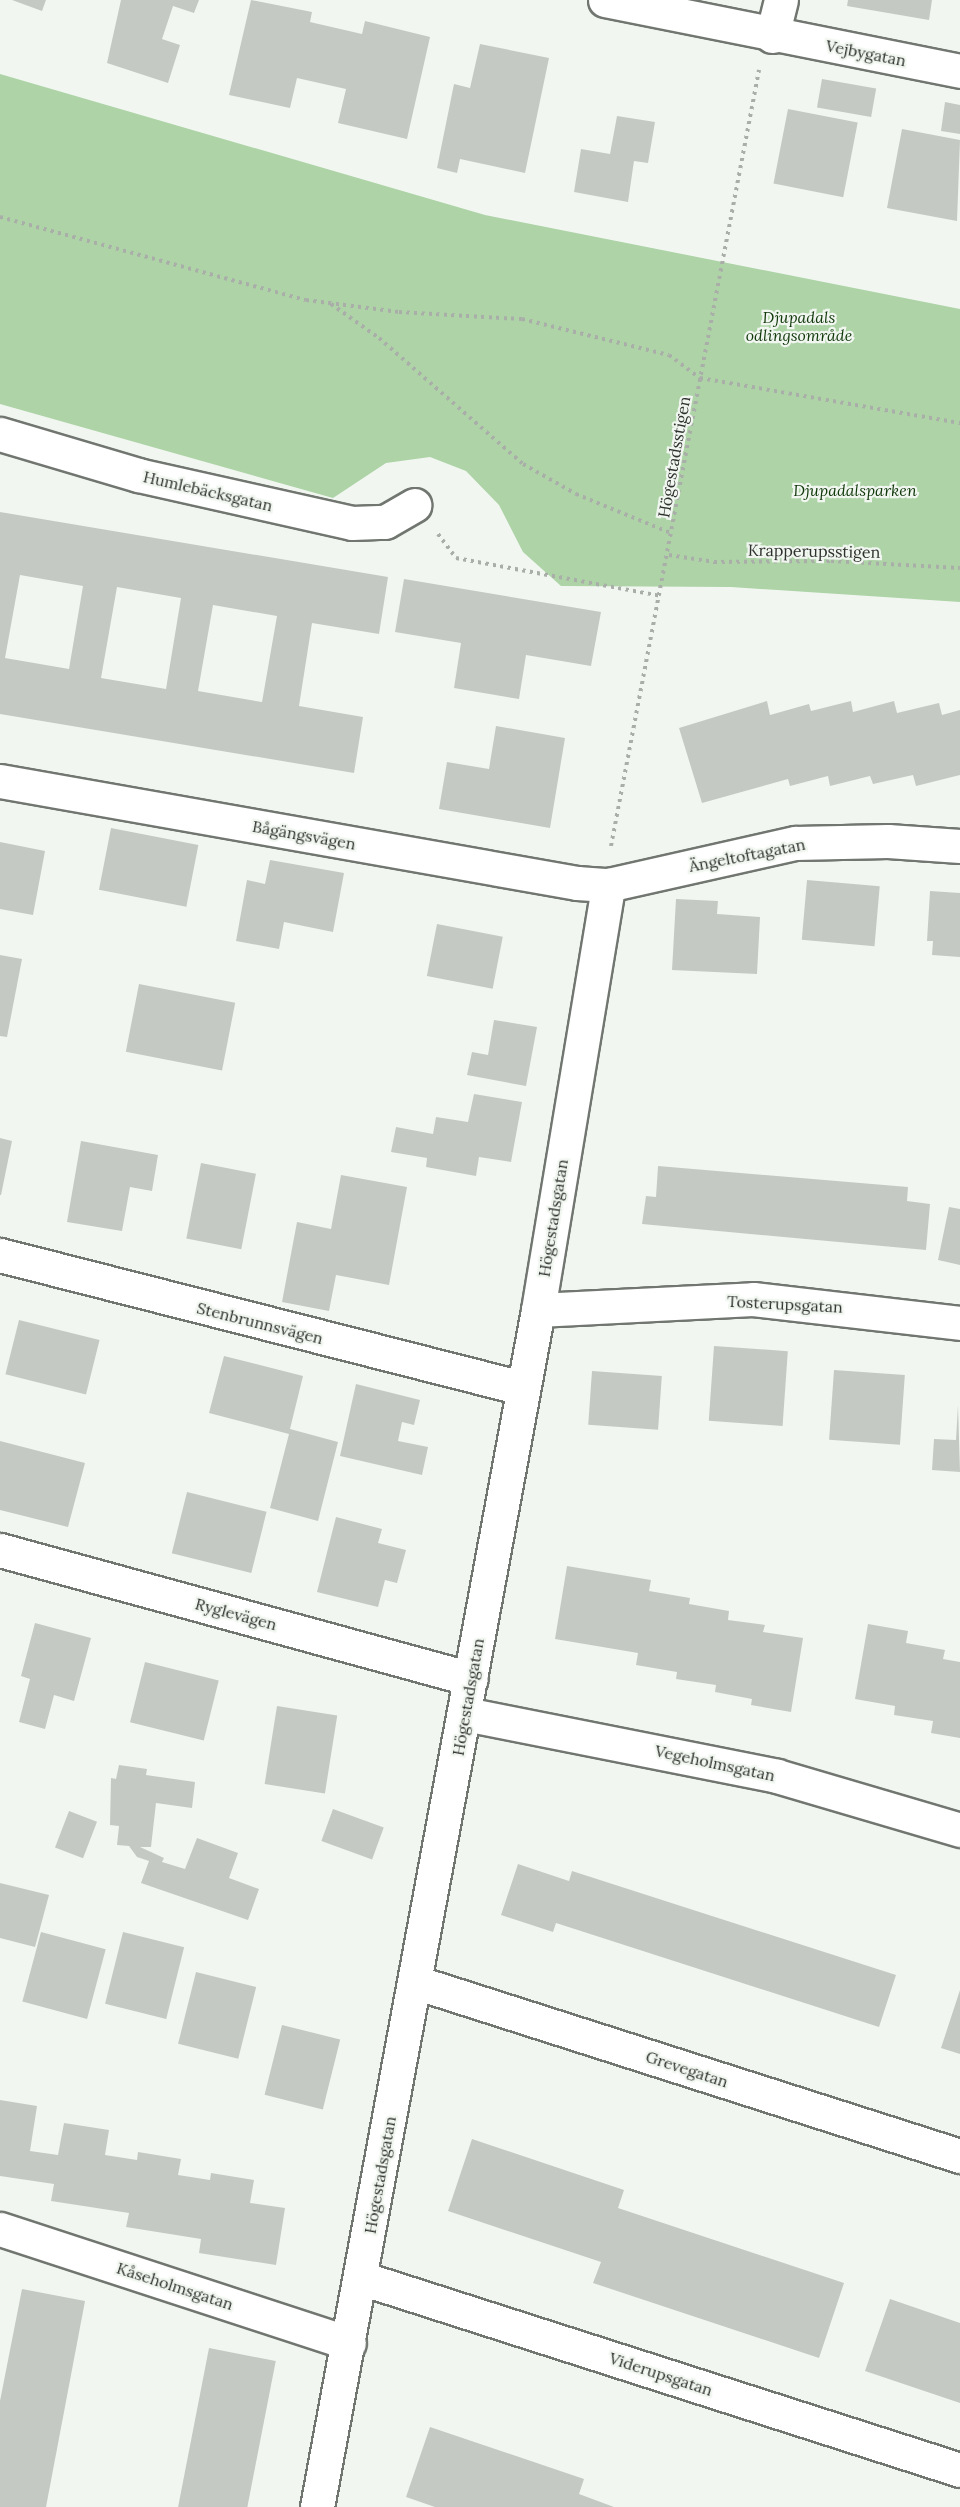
<!DOCTYPE html>
<meta charset="utf-8">
<style>
body{margin:0}
#map{position:relative;width:960px;height:2507px;overflow:hidden;background:#f1f7f0;font-family:Lora,serif}
div>[style]{position:absolute}
.green>*{inset:0;background:#add3a7}
.building>*{inset:0;background:#c4cac3;transform-origin:0 0}
.path>*{height:4px;margin-top:-2px;transform-origin:0;background:repeating-linear-gradient(90deg,#aaaea9 0 3px,transparent 0 7.5px)}
.roads{filter:drop-shadow(2px 0 #717670) drop-shadow(-2px 0 #717670) drop-shadow(0 2px #717670) drop-shadow(0 -2px #717670)}
.street>*{height:33px;margin:-16.5px;padding:0 16.5px;transform-origin:16.5px;border-radius:16.5px;background:#fff}
span{translate:-50% -50%;white-space:nowrap;text-align:center;line-height:1.15;-webkit-text-stroke:4.5px #f1f7f0;paint-order:stroke}
.street-label{font-size:16px;color:#2f312e}
.park-label{font-size:16px;color:#11380b;font-style:italic}
</style>
<div id="map">
<div class="green">
<div style="clip-path:polygon(0 74px,485px 215px,960px 309px,960px 602px,731px 587px,561px 586px,523px 552px,499px 505px,466px 471px,430px 457px,386px 463px,333px 498px,0 404px)"></div>
</div>
<div class="building">
<div style="clip-path:polygon(12px 0,46px 0,42px 11px)"></div>
<div style="clip-path:polygon(121px 0,199px 0,194px 13px,173px 6px,162px 39px,180px 45px,168px 83px,107px 63px)"></div>
<div style="clip-path:polygon(251px 0,312px 12px,310px 22px,362px 34px,365px 21px,430px 37px,407px 139px,338px 123px,346px 89px,297px 78px,290px 108px,229px 95px)"></div>
<div style="clip-path:polygon(848px 0,932px 0,929px 20px,847px 6px)"></div>
<div style="clip-path:polygon(480px 44px,549px 58px,525px 173px,460px 159px,457px 173px,437px 168px,454px 84px,470px 88px)"></div>
<div style="left:822px;top:79px;width:55px;height:29px;rotate:10deg"></div>
<div style="clip-path:polygon(945px 102px,960px 105px,960px 134px,941px 131px)"></div>
<div style="left:788px;top:109px;width:71px;height:76px;rotate:11deg"></div>
<div style="clip-path:polygon(617px 116px,655px 122px,648px 163px,634px 161px,628px 202px,574px 192px,581px 149px,610px 154px)"></div>
<div style="clip-path:polygon(902px 129px,960px 140px,957px 221px,887px 208px)"></div>
<div style="clip-path:polygon(evenodd,0 512px,388px 577px,379px 634px,312px 623px,299px 706px,363px 717px,354px 773px,0 714px,0 512px,20px 575px,83px 586px,69px 669px,5px 658px,20px 575px,0 512px,117px 587px,181px 598px,166px 689px,101px 678px,117px 587px,0 512px,213px 605px,277px 616px,262px 702px,198px 691px,213px 605px)"></div>
<div style="clip-path:polygon(404px 579px,601px 612px,591px 666px,526px 655px,519px 699px,454px 688px,461px 643px,395px 632px)"></div>
<div style="clip-path:polygon(767px 701px,770px 715px,809px 704px,811px 711px,851px 701px,853px 712px,894px 701px,897px 713px,939px 703px,942px 715px,960px 710px,960px 775px,916px 786px,913px 775px,873px 784px,870px 776px,830px 786px,828px 776px,790px 786px,788px 779px,702px 803px,679px 728px)"></div>
<div style="clip-path:polygon(496px 726px,565px 738px,550px 828px,439px 809px,447px 762px,489px 769px)"></div>
<div style="left:111px;top:828px;width:89px;height:63px;rotate:11deg"></div>
<div style="clip-path:polygon(0 842px,45px 851px,33px 915px,0 909px)"></div>
<div style="clip-path:polygon(270px 860px,344px 873px,333px 932px,284px 922px,279px 949px,236px 941px,247px 880px,265px 884px)"></div>
<div style="left:807px;top:880px;width:73px;height:60px;rotate:5deg"></div>
<div style="clip-path:polygon(930px 891px,960px 893px,960px 957px,932px 955px,933px 941px,927px 941px)"></div>
<div style="clip-path:polygon(676px 899px,718px 901px,717px 914px,760px 917px,757px 974px,672px 970px)"></div>
<div style="left:437px;top:924px;width:67px;height:53px;rotate:11deg"></div>
<div style="clip-path:polygon(0 955px,22px 959px,7px 1037px,0 1036px)"></div>
<div style="left:139px;top:984px;width:98px;height:69px;rotate:11deg"></div>
<div style="clip-path:polygon(494px 1020px,537px 1027px,526px 1086px,467px 1075px,472px 1052px,488px 1055px)"></div>
<div style="clip-path:polygon(474px 1094px,522px 1102px,511px 1162px,479px 1157px,476px 1176px,426px 1167px,427px 1158px,391px 1152px,396px 1127px,433px 1134px,436px 1117px,468px 1122px)"></div>
<div style="clip-path:polygon(0 1138px,12px 1141px,1px 1195px,0 1195px)"></div>
<div style="clip-path:polygon(81px 1141px,158px 1155px,152px 1191px,130px 1187px,122px 1231px,67px 1222px)"></div>
<div style="left:201px;top:1163px;width:56px;height:77px;rotate:11deg"></div>
<div style="clip-path:polygon(658px 1166px,908px 1187px,907px 1201px,930px 1204px,926px 1250px,642px 1224px,646px 1196px,656px 1197px)"></div>
<div style="clip-path:polygon(341px 1175px,407px 1187px,389px 1285px,336px 1275px,329px 1311px,282px 1302px,297px 1222px,331px 1229px)"></div>
<div style="clip-path:polygon(949px 1207px,960px 1209px,960px 1265px,938px 1260px)"></div>
<div style="left:19px;top:1320px;width:83px;height:56px;rotate:14deg"></div>
<div style="left:714px;top:1346px;width:74px;height:75px;rotate:4deg"></div>
<div style="clip-path:polygon(224px 1356px,303px 1376px,290px 1429px,338px 1442px,318px 1521px,270px 1508px,289px 1434px,209px 1413px)"></div>
<div style="left:834px;top:1370px;width:71px;height:70px;rotate:4deg"></div>
<div style="left:592px;top:1371px;width:70px;height:54px;rotate:4deg"></div>
<div style="clip-path:polygon(356px 1384px,420px 1400px,414px 1425px,402px 1422px,398px 1441px,428px 1447px,422px 1475px,340px 1456px)"></div>
<div style="clip-path:polygon(958px 1405px,960px 1472px,932px 1470px,934px 1439px,956px 1440px)"></div>
<div style="clip-path:polygon(0 1441px,85px 1463px,68px 1527px,0 1510px)"></div>
<div style="left:187px;top:1492px;width:82px;height:63px;rotate:14deg"></div>
<div style="clip-path:polygon(336px 1517px,382px 1529px,378px 1543px,406px 1550px,397px 1583px,385px 1580px,378px 1607px,317px 1592px)"></div>
<div style="clip-path:polygon(567px 1566px,651px 1580px,649px 1591px,690px 1598px,689px 1604px,729px 1611px,728px 1620px,765px 1625px,763px 1632px,803px 1638px,791px 1712px,751px 1705px,752px 1699px,715px 1692px,716px 1685px,676px 1679px,677px 1672px,636px 1665px,638px 1653px,555px 1639px)"></div>
<div style="clip-path:polygon(35px 1623px,91px 1638px,74px 1701px,54px 1695px,45px 1729px,19px 1722px,30px 1679px,21px 1676px)"></div>
<div style="clip-path:polygon(868px 1624px,908px 1631px,906px 1643px,945px 1650px,943px 1659px,960px 1662px,960px 1738px,931px 1733px,933px 1721px,894px 1715px,895px 1706px,855px 1699px)"></div>
<div style="left:145px;top:1662px;width:76px;height:62px;rotate:14deg"></div>
<div style="left:277px;top:1706px;width:61px;height:79px;rotate:9deg"></div>
<div style="clip-path:polygon(119px 1765px,147px 1769px,146px 1775px,195px 1782px,192px 1808px,156px 1803px,151px 1847px,140px 1847px,164px 1858px,162px 1862px,185px 1869px,197px 1838px,238px 1853px,229px 1878px,259px 1889px,248px 1920px,141px 1883px,149px 1861px,137px 1857px,129px 1846px,117px 1845px,119px 1826px,110px 1825px,111px 1778px,116px 1779px)"></div>
<div style="left:333px;top:1809px;width:54px;height:34px;rotate:20deg"></div>
<div style="left:69px;top:1811px;width:30px;height:39px;rotate:21deg"></div>
<div style="clip-path:polygon(518px 1864px,569px 1881px,572px 1871px,896px 1975px,879px 2027px,556px 1923px,553px 1932px,501px 1915px)"></div>
<div style="clip-path:polygon(0 1883px,49px 1895px,35px 1947px,0 1938px)"></div>
<div style="left:41px;top:1932px;width:67px;height:72px;rotate:15deg"></div>
<div style="left:123px;top:1932px;width:63px;height:74px;rotate:14deg"></div>
<div style="left:196px;top:1972px;width:62px;height:74px;rotate:14deg"></div>
<div style="clip-path:polygon(960px 1990px,960px 2054px,941px 2048px)"></div>
<div style="left:282px;top:2025px;width:60px;height:72px;rotate:14deg"></div>
<div style="clip-path:polygon(0 2100px,37px 2106px,30px 2151px,58px 2155px,64px 2123px,109px 2130px,105px 2155px,137px 2160px,138px 2152px,181px 2159px,178px 2175px,210px 2180px,211px 2173px,254px 2180px,250px 2203px,285px 2208px,276px 2265px,199px 2253px,201px 2239px,126px 2227px,129px 2213px,51px 2201px,54px 2184px,0 2176px)"></div>
<div style="clip-path:polygon(472px 2139px,624px 2190px,618px 2208px,844px 2283px,819px 2358px,593px 2283px,601px 2262px,448px 2211px)"></div>
<div style="clip-path:polygon(22px 2289px,85px 2301px,46px 2507px,0 2507px,0 2401px)"></div>
<div style="clip-path:polygon(890px 2299px,960px 2323px,960px 2403px,865px 2371px)"></div>
<div style="left:209px;top:2348px;width:68px;height:162px;rotate:11deg"></div>
<div style="clip-path:polygon(430px 2427px,584px 2479px,579px 2494px,614px 2507px,435px 2507px,406px 2497px)"></div>
</div>
<div class="path">
<div style="left:0;top:217px;width:317px;rotate:15.2deg"></div>
<div style="left:306px;top:300px;width:94px;rotate:7.4deg"></div>
<div style="left:399px;top:312px;width:123px;rotate:3.3deg"></div>
<div style="left:522px;top:319px;width:151px;rotate:13.8deg"></div>
<div style="left:669px;top:355px;width:39px;rotate:37deg"></div>
<div style="left:700px;top:378px;width:264px;rotate:9.8deg"></div>
<div style="left:331px;top:304px;width:59px;rotate:35.3deg"></div>
<div style="left:379px;top:338px;width:191px;rotate:41.2deg"></div>
<div style="left:523px;top:464px;width:61px;rotate:29.5deg"></div>
<div style="left:576px;top:494px;width:105px;rotate:22.4deg"></div>
<div style="left:438px;top:534px;width:30px;rotate:53deg"></div>
<div style="left:456px;top:558px;width:208px;rotate:10.5deg"></div>
<div style="left:669px;top:555px;width:46px;rotate:8.8deg"></div>
<div style="left:714px;top:562px;width:117px;rotate:-0.5deg"></div>
<div style="left:831px;top:561px;width:129px;rotate:3.1deg"></div>
<div style="left:611px;top:846px;width:790px;rotate:-79.2deg"></div>
</div>
<div class="roads">
<div class="street">
<div style="left:605px;top:0;width:362px;rotate:11.3deg"></div>
<div style="left:772px;top:36px;width:37px;rotate:-76deg"></div>
<div style="left:0;top:434px;width:144px;rotate:16.5deg"></div>
<div style="left:138px;top:475px;width:219px;rotate:12.6deg"></div>
<div style="left:352px;top:523px;width:33px;rotate:-2deg"></div>
<div style="left:385px;top:522px;width:34px;rotate:-30deg"></div>
<div style="left:0;top:781px;width:586px;rotate:10.02deg"></div>
<div style="left:577px;top:883px;width:31px;rotate:4deg"></div>
<div style="left:608px;top:885px;width:192px;rotate:-12.7deg"></div>
<div style="left:795px;top:843px;width:93px;rotate:-1.2deg"></div>
<div style="left:888px;top:841px;width:72px;rotate:4deg"></div>
<div style="left:0;top:1255px;width:539px;rotate:14.29deg"></div>
<div style="left:538px;top:1310px;width:215px;rotate:-2.9deg"></div>
<div style="left:753px;top:1299px;width:208px;rotate:6.6deg"></div>
<div style="left:0;top:1550px;width:488px;rotate:15.3deg"></div>
<div style="left:465px;top:1714px;width:318px;rotate:11.2deg"></div>
<div style="left:777px;top:1776px;width:191px;rotate:16.4deg"></div>
<div style="left:415px;top:1982px;width:572px;rotate:17.71deg"></div>
<div style="left:0;top:2229px;width:367px;rotate:18.1deg"></div>
<div style="left:361px;top:2278px;width:629px;rotate:17.77deg"></div>
<div style="left:317px;top:2507px;width:1217px;rotate:-79.54deg"></div>
<div style="left:538px;top:1310px;width:431px;rotate:-80.6deg"></div>
</div>
</div>
<div class="street-label">
<span style="left:866px;top:53px;rotate:11deg">Vejbygatan</span>
<span style="left:674px;top:457px;rotate:-80deg">Högestadsstigen</span>
<span style="left:208px;top:491px;rotate:13deg">Humlebäcksgatan</span>
<span style="left:814px;top:551px;rotate:1deg">Krapperupsstigen</span>
<span style="left:304px;top:835px;rotate:10deg">Bågängsvägen</span>
<span style="left:747px;top:855px;rotate:-11deg">Ängeltoftagatan</span>
<span style="left:553px;top:1218px;rotate:-81deg">Högestadsgatan</span>
<span style="left:785px;top:1304px;rotate:3deg">Tosterupsgatan</span>
<span style="left:260px;top:1323px;rotate:14deg">Stenbrunnsvägen</span>
<span style="left:236px;top:1614px;rotate:15deg">Ryglevägen</span>
<span style="left:468px;top:1697px;rotate:-80deg">Högestadsgatan</span>
<span style="left:715px;top:1763px;rotate:12deg">Vegeholmsgatan</span>
<span style="left:687px;top:2069px;rotate:18deg">Grevegatan</span>
<span style="left:380px;top:2175px;rotate:-80deg">Högestadsgatan</span>
<span style="left:175px;top:2286px;rotate:18deg">Kåseholmsgatan</span>
<span style="left:661px;top:2374px;rotate:18deg">Viderupsgatan</span>
</div>
<div class="park-label">
<span style="left:799px;top:326px">Djupadals<br>odlingsområde</span>
<span style="left:855px;top:490px">Djupadalsparken</span>
</div>
</div>
